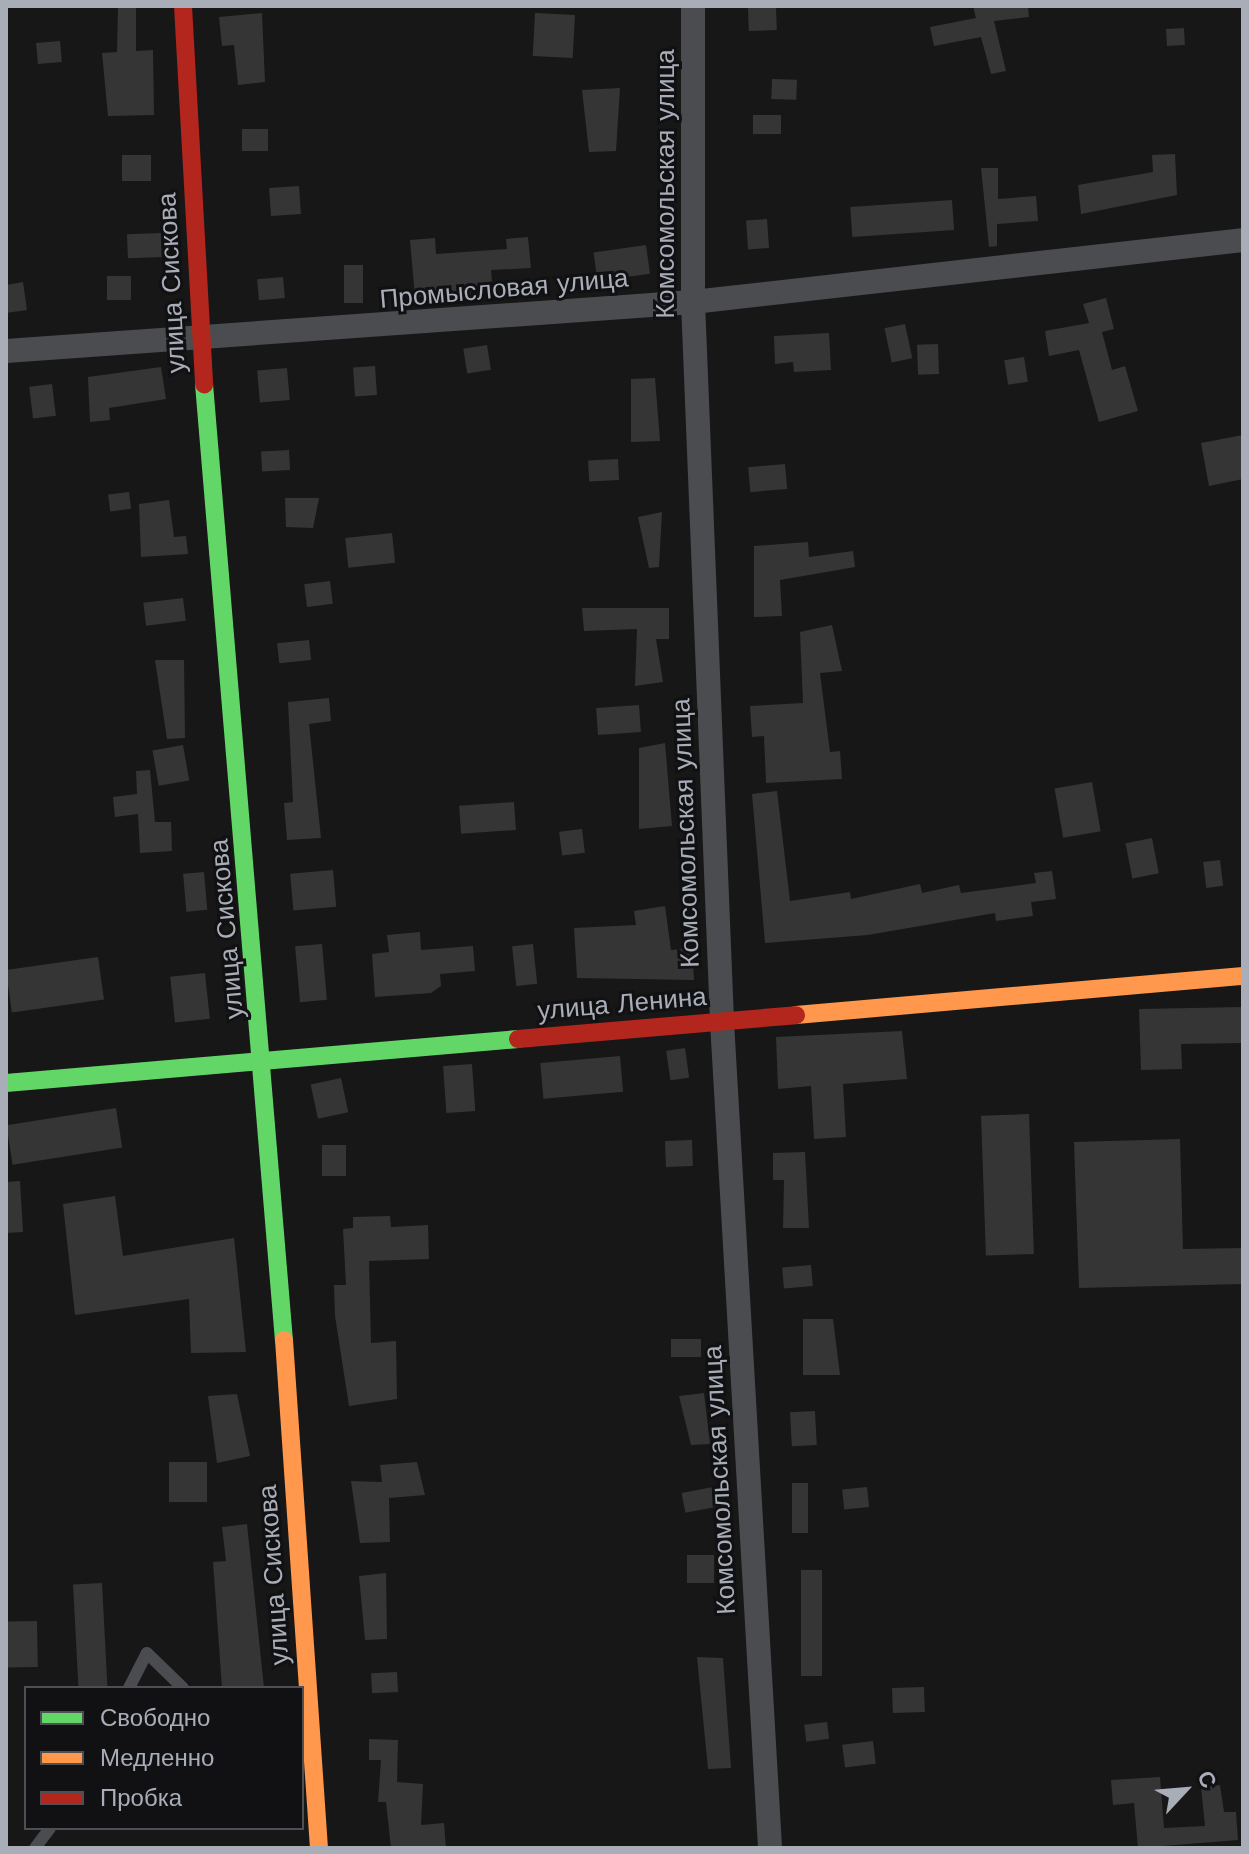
<!DOCTYPE html>
<meta charset="utf-8">
<style>
body{margin:0}
#map{position:relative;width:1249px;height:1854px;overflow:hidden;background:#171717;font-family:"Work Sans",sans-serif}
div>[style]{position:absolute}
.building>*{inset:0;background:#353536;transform-origin:0 0}
.lane>*{height:12px;margin:-6px;padding:0 6px;transform-origin:6px;border-radius:6px;background:#4b4c50}
.street>*{height:24px;margin:-12px;padding:0 12px;transform-origin:12px;border-radius:12px;background:#4b4c50}
.fast>*{height:18px;margin:-9px;padding:0 9px;transform-origin:9px;border-radius:9px;background:#63d668}
.slow>*{height:18px;margin:-9px;padding:0 9px;transform-origin:9px;border-radius:9px;background:#ff974d}
.jam>*{height:18px;margin:-9px;padding:0 9px;transform-origin:9px;border-radius:9px;background:#b3261e}
span{translate:-50% -50%;white-space:nowrap;text-align:center;line-height:1.15;-webkit-text-stroke:6px #111113;paint-order:stroke}
.street-label{font-size:26px;color:#a8adb8}
.frame{position:absolute;inset:0;border:8px solid #a8adb8;pointer-events:none}
.legend{position:absolute;left:24px;top:1686px;width:280px;height:144px;box-sizing:border-box;background:#111113;border:2px solid #4d4f55;margin:0;padding:10px 14px;list-style:none;font-size:24px;color:#a8adb8}
.legend li{display:flex;align-items:center;gap:16px;height:40px}
.legend b{width:40px;border:2px solid #4d4f55}
.north{position:absolute;left:1145px;top:1750px;width:80px;height:80px;-webkit-text-stroke:6px #111113;paint-order:stroke;rotate:64deg;font-size:22px;font-weight:700;line-height:32px;text-align:center;color:#a8adb8}
.north::after{content:'';display:block;margin:auto;width:28px;height:36px;background:#a8adb8;clip-path:polygon(50% 0,100% 100%,50% 72%,0 100%)}
</style>
<div id="map">
<div class="building">
<div style="clip-path:polygon(973px 6px,1028px 6px,1029px 17px,994px 21px,1006px 71px,991px 74px,981px 37px,934px 46px,930px 27px,976px 18px)"></div>
<div style="left:776px;top:7px;width:23px;height:28px;rotate:88deg"></div>
<div style="clip-path:polygon(118px 8px,136px 8px,136px 51px,153px 50px,154px 115px,108px 116px,102px 53px,117px 52px)"></div>
<div style="clip-path:polygon(262px 13px,265px 82px,238px 85px,234px 45px,222px 46px,219px 17px)"></div>
<div style="left:535px;top:13px;width:40px;height:43px;rotate:3deg"></div>
<div style="left:1184px;top:28px;width:17px;height:18px;rotate:87deg"></div>
<div style="left:60px;top:41px;width:21px;height:24px;rotate:85deg"></div>
<div style="left:772px;top:79px;width:25px;height:20px;rotate:2deg"></div>
<div style="clip-path:polygon(620px 88px,616px 151px,589px 152px,582px 90px)"></div>
<div style="left:781px;top:115px;width:19px;height:28px;rotate:90deg"></div>
<div style="left:242px;top:129px;width:26px;height:22px"></div>
<div style="clip-path:polygon(1175px 154px,1177px 195px,1081px 214px,1078px 185px,1153px 172px,1152px 155px)"></div>
<div style="left:122px;top:155px;width:29px;height:26px"></div>
<div style="clip-path:polygon(981px 168px,998px 168px,998px 199px,1036px 196px,1038px 221px,997px 224px,997px 246px,989px 247px)"></div>
<div style="left:299px;top:186px;width:28px;height:30px;rotate:86deg"></div>
<div style="left:952px;top:200px;width:30px;height:102px;rotate:86deg"></div>
<div style="left:767px;top:219px;width:29px;height:21px;rotate:86deg"></div>
<div style="left:161px;top:233px;width:24px;height:34px;rotate:88deg"></div>
<div style="clip-path:polygon(528px 237px,531px 268px,491px 270px,493px 293px,415px 297px,410px 240px,435px 238px,436px 254px,507px 249px,506px 239px)"></div>
<div style="left:646px;top:245px;width:29px;height:53px;rotate:82deg"></div>
<div style="left:344px;top:265px;width:19px;height:38px"></div>
<div style="left:107px;top:276px;width:24px;height:24px"></div>
<div style="left:283px;top:277px;width:21px;height:26px;rotate:85deg"></div>
<div style="clip-path:polygon(23px 282px,27px 310px,6px 313px,6px 285px)"></div>
<div style="clip-path:polygon(1106px 298px,1114px 329px,1102px 332px,1112px 370px,1125px 366px,1138px 411px,1099px 422px,1079px 350px,1049px 356px,1045px 331px,1089px 323px,1083px 304px)"></div>
<div style="left:905px;top:324px;width:35px;height:21px;rotate:78deg"></div>
<div style="clip-path:polygon(829px 333px,831px 370px,794px 372px,793px 362px,775px 364px,774px 336px)"></div>
<div style="left:938px;top:344px;width:30px;height:21px;rotate:88deg"></div>
<div style="left:487px;top:345px;width:25px;height:24px;rotate:81deg"></div>
<div style="left:1024px;top:357px;width:25px;height:20px;rotate:81deg"></div>
<div style="left:375px;top:366px;width:29px;height:22px;rotate:86deg"></div>
<div style="clip-path:polygon(161px 367px,166px 399px,109px 408px,110px 420px,90px 422px,88px 377px)"></div>
<div style="left:287px;top:368px;width:32px;height:30px;rotate:85deg"></div>
<div style="clip-path:polygon(655px 378px,660px 441px,631px 442px,631px 379px)"></div>
<div style="left:52px;top:384px;width:32px;height:23px;rotate:83deg"></div>
<div style="clip-path:polygon(1243px 435px,1243px 479px,1209px 486px,1201px 443px)"></div>
<div style="left:289px;top:450px;width:20px;height:28px;rotate:87deg"></div>
<div style="left:618px;top:459px;width:21px;height:30px;rotate:87deg"></div>
<div style="left:785px;top:464px;width:25px;height:37px;rotate:85deg"></div>
<div style="left:129px;top:492px;width:17px;height:21px;rotate:83deg"></div>
<div style="clip-path:polygon(285px 498px,319px 498px,313px 528px,286px 527px)"></div>
<div style="clip-path:polygon(169px 500px,174px 537px,186px 536px,188px 554px,141px 557px,139px 504px)"></div>
<div style="clip-path:polygon(662px 512px,659px 567px,649px 568px,638px 517px)"></div>
<div style="left:392px;top:533px;width:30px;height:47px;rotate:84deg"></div>
<div style="clip-path:polygon(808px 542px,809px 557px,853px 551px,855px 567px,780px 580px,782px 616px,754px 617px,754px 546px)"></div>
<div style="left:330px;top:581px;width:23px;height:26px;rotate:83deg"></div>
<div style="left:183px;top:598px;width:23px;height:40px;rotate:83deg"></div>
<div style="clip-path:polygon(582px 608px,669px 608px,669px 639px,656px 639px,663px 682px,635px 686px,637px 629px,584px 631px)"></div>
<div style="clip-path:polygon(832px 625px,842px 671px,820px 673px,830px 752px,840px 751px,842px 779px,766px 783px,764px 736px,752px 737px,750px 706px,803px 703px,800px 632px)"></div>
<div style="left:309px;top:640px;width:20px;height:32px;rotate:84deg"></div>
<div style="clip-path:polygon(155px 660px,184px 660px,185px 738px,167px 739px)"></div>
<div style="clip-path:polygon(329px 698px,331px 721px,309px 724px,321px 838px,287px 840px,284px 803px,293px 802px,288px 702px)"></div>
<div style="left:639px;top:705px;width:27px;height:43px;rotate:86deg"></div>
<div style="clip-path:polygon(665px 743px,672px 826px,639px 829px,639px 748px)"></div>
<div style="left:183px;top:745px;width:36px;height:31px;rotate:80deg"></div>
<div style="clip-path:polygon(150px 770px,155px 822px,171px 822px,172px 851px,140px 853px,138px 814px,115px 817px,113px 797px,137px 794px,136px 771px)"></div>
<div style="left:1092px;top:782px;width:50px;height:38px;rotate:80deg"></div>
<div style="clip-path:polygon(777px 791px,790px 901px,850px 892px,851px 899px,920px 884px,922px 893px,959px 885px,961px 893px,1036px 883px,1034px 873px,1052px 871px,1056px 899px,1031px 902px,1033px 916px,996px 921px,995px 913px,868px 935px,765px 943px,752px 794px)"></div>
<div style="left:514px;top:802px;width:28px;height:55px;rotate:86deg"></div>
<div style="left:582px;top:829px;width:24px;height:23px;rotate:83deg"></div>
<div style="left:1152px;top:838px;width:36px;height:27px;rotate:79deg"></div>
<div style="left:1220px;top:860px;width:26px;height:17px;rotate:83deg"></div>
<div style="left:333px;top:870px;width:37px;height:43px;rotate:85deg"></div>
<div style="left:204px;top:872px;width:38px;height:21px;rotate:85deg"></div>
<div style="clip-path:polygon(665px 906px,671px 950px,692px 948px,694px 980px,577px 978px,574px 928px,636px 925px,634px 911px)"></div>
<div style="clip-path:polygon(420px 932px,421px 950px,473px 946px,475px 971px,440px 974px,441px 986px,431px 993px,375px 997px,372px 954px,389px 952px,387px 935px)"></div>
<div style="left:322px;top:944px;width:56px;height:27px;rotate:85deg"></div>
<div style="left:533px;top:944px;width:40px;height:21px;rotate:84deg"></div>
<div style="left:98px;top:957px;width:43px;height:93px;rotate:82deg"></div>
<div style="left:205px;top:973px;width:46px;height:35px;rotate:84deg"></div>
<div style="clip-path:polygon(1243px 1007px,1243px 1043px,1181px 1044px,1182px 1069px,1141px 1070px,1139px 1009px)"></div>
<div style="clip-path:polygon(902px 1031px,907px 1079px,843px 1084px,846px 1137px,814px 1139px,811px 1086px,778px 1089px,776px 1037px)"></div>
<div style="left:685px;top:1048px;width:30px;height:19px;rotate:82deg"></div>
<div style="left:620px;top:1056px;width:36px;height:80px;rotate:85deg"></div>
<div style="left:472px;top:1064px;width:47px;height:29px;rotate:86deg"></div>
<div style="left:341px;top:1078px;width:35px;height:31px;rotate:78deg"></div>
<div style="left:116px;top:1108px;width:40px;height:111px;rotate:81deg"></div>
<div style="left:1029px;top:1114px;width:140px;height:48px;rotate:88deg"></div>
<div style="clip-path:polygon(1180px 1139px,1183px 1249px,1243px 1248px,1243px 1284px,1079px 1288px,1074px 1142px)"></div>
<div style="left:692px;top:1140px;width:26px;height:27px;rotate:88deg"></div>
<div style="left:346px;top:1145px;width:31px;height:24px;rotate:90deg"></div>
<div style="clip-path:polygon(805px 1152px,809px 1228px,783px 1228px,784px 1180px,773px 1180px,773px 1153px)"></div>
<div style="clip-path:polygon(20px 1181px,23px 1232px,6px 1233px,6px 1182px)"></div>
<div style="clip-path:polygon(115px 1196px,123px 1256px,234px 1238px,246px 1352px,191px 1353px,189px 1299px,75px 1315px,63px 1204px)"></div>
<div style="clip-path:polygon(390px 1216px,391px 1227px,428px 1225px,429px 1259px,369px 1261px,371px 1343px,396px 1341px,397px 1399px,349px 1406px,335px 1316px,334px 1285px,346px 1285px,343px 1229px,353px 1228px,353px 1217px)"></div>
<div style="left:811px;top:1265px;width:21px;height:29px;rotate:85deg"></div>
<div style="clip-path:polygon(803px 1319px,833px 1319px,840px 1375px,803px 1375px)"></div>
<div style="left:701px;top:1339px;width:18px;height:30px;rotate:90deg"></div>
<div style="clip-path:polygon(704px 1393px,710px 1444px,691px 1445px,679px 1396px)"></div>
<div style="clip-path:polygon(237px 1394px,250px 1456px,217px 1463px,208px 1396px)"></div>
<div style="left:815px;top:1411px;width:34px;height:25px;rotate:87deg"></div>
<div style="left:207px;top:1462px;width:40px;height:38px;rotate:90deg"></div>
<div style="clip-path:polygon(417px 1462px,425px 1495px,389px 1498px,390px 1542px,360px 1543px,351px 1481px,382px 1482px,380px 1465px)"></div>
<div style="left:792px;top:1483px;width:16px;height:50px"></div>
<div style="left:713px;top:1487px;width:20px;height:32px;rotate:79deg"></div>
<div style="left:867px;top:1487px;width:20px;height:25px;rotate:84deg"></div>
<div style="clip-path:polygon(247px 1524px,264px 1688px,222px 1688px,213px 1562px,226px 1561px,222px 1527px)"></div>
<div style="left:687px;top:1555px;width:27px;height:28px"></div>
<div style="left:801px;top:1570px;width:21px;height:106px"></div>
<div style="clip-path:polygon(386px 1573px,387px 1639px,365px 1640px,359px 1576px)"></div>
<div style="left:102px;top:1583px;width:105px;height:29px;rotate:87deg"></div>
<div style="left:37px;top:1621px;width:46px;height:31px;rotate:89deg"></div>
<div style="clip-path:polygon(697px 1657px,723px 1658px,731px 1768px,708px 1769px)"></div>
<div style="left:397px;top:1672px;width:20px;height:26px;rotate:87deg"></div>
<div style="left:924px;top:1687px;width:25px;height:32px;rotate:88deg"></div>
<div style="left:827px;top:1722px;width:17px;height:23px;rotate:83deg"></div>
<div style="clip-path:polygon(369px 1739px,398px 1740px,397px 1782px,423px 1784px,421px 1825px,444px 1823px,446px 1848px,391px 1848px,386px 1802px,378px 1802px,381px 1760px,369px 1760px)"></div>
<div style="left:873px;top:1741px;width:23px;height:31px;rotate:83deg"></div>
<div style="clip-path:polygon(1160px 1777px,1164px 1828px,1205px 1826px,1201px 1787px,1220px 1785px,1224px 1812px,1236px 1812px,1238px 1840px,1138px 1848px,1134px 1803px,1113px 1805px,1111px 1780px)"></div>
</div>
<div class="lane">
<div style="left:129px;top:1688px;width:39px;rotate:-63deg"></div>
<div style="left:147px;top:1653px;width:50px;rotate:44.2deg"></div>
<div style="left:35px;top:1848px;width:25px;rotate:-53deg"></div>
</div>
<div class="street">
<div style="left:693px;top:6px;width:296px;rotate:90deg"></div>
<div style="left:693px;top:302px;width:721px;rotate:87.69deg"></div>
<div style="left:722px;top:1022px;width:827px;rotate:86.67deg"></div>
<div style="left:6px;top:351px;width:689px;rotate:-4.08deg"></div>
<div style="left:693px;top:302px;width:553px;rotate:-6.43deg"></div>
</div>
<div class="fast">
<div style="left:204px;top:384px;width:959px;rotate:85.22deg"></div>
<div style="left:6px;top:1083px;width:514px;rotate:-4.91deg"></div>
</div>
<div class="slow">
<div style="left:796px;top:1015px;width:449px;rotate:-5deg"></div>
<div style="left:284px;top:1340px;width:509px;rotate:86.06deg"></div>
</div>
<div class="jam">
<div style="left:183px;top:6px;width:379px;rotate:86.8deg"></div>
<div style="left:518px;top:1039px;width:279px;rotate:-4.9deg"></div>
</div>
<div class="street-label">
<span style="left:666px;top:184px;rotate:-90deg">Комсомольская улица</span>
<span style="left:172px;top:283px;rotate:-93deg">улица Сискова</span>
<span style="left:504px;top:289px;rotate:-5deg">Промысловая улица</span>
<span style="left:686px;top:833px;rotate:-92deg">Комсомольская улица</span>
<span style="left:227px;top:929px;rotate:-95deg">улица Сискова</span>
<span style="left:622px;top:1004px;rotate:-5deg">улица Ленина</span>
<span style="left:720px;top:1480px;rotate:-93deg">Комсомольская улица</span>
<span style="left:274px;top:1575px;rotate:-94deg">улица Сискова</span>
</div>
<div class="frame"></div>
<ul class="legend">
<li><b style="height:10px;background:#63d668"></b>Свободно</li>
<li><b style="height:10px;background:#ff974d"></b>Медленно</li>
<li><b style="height:10px;background:#b3261e"></b>Пробка</li>
</ul>
<div class="north">С</div>
</div>
